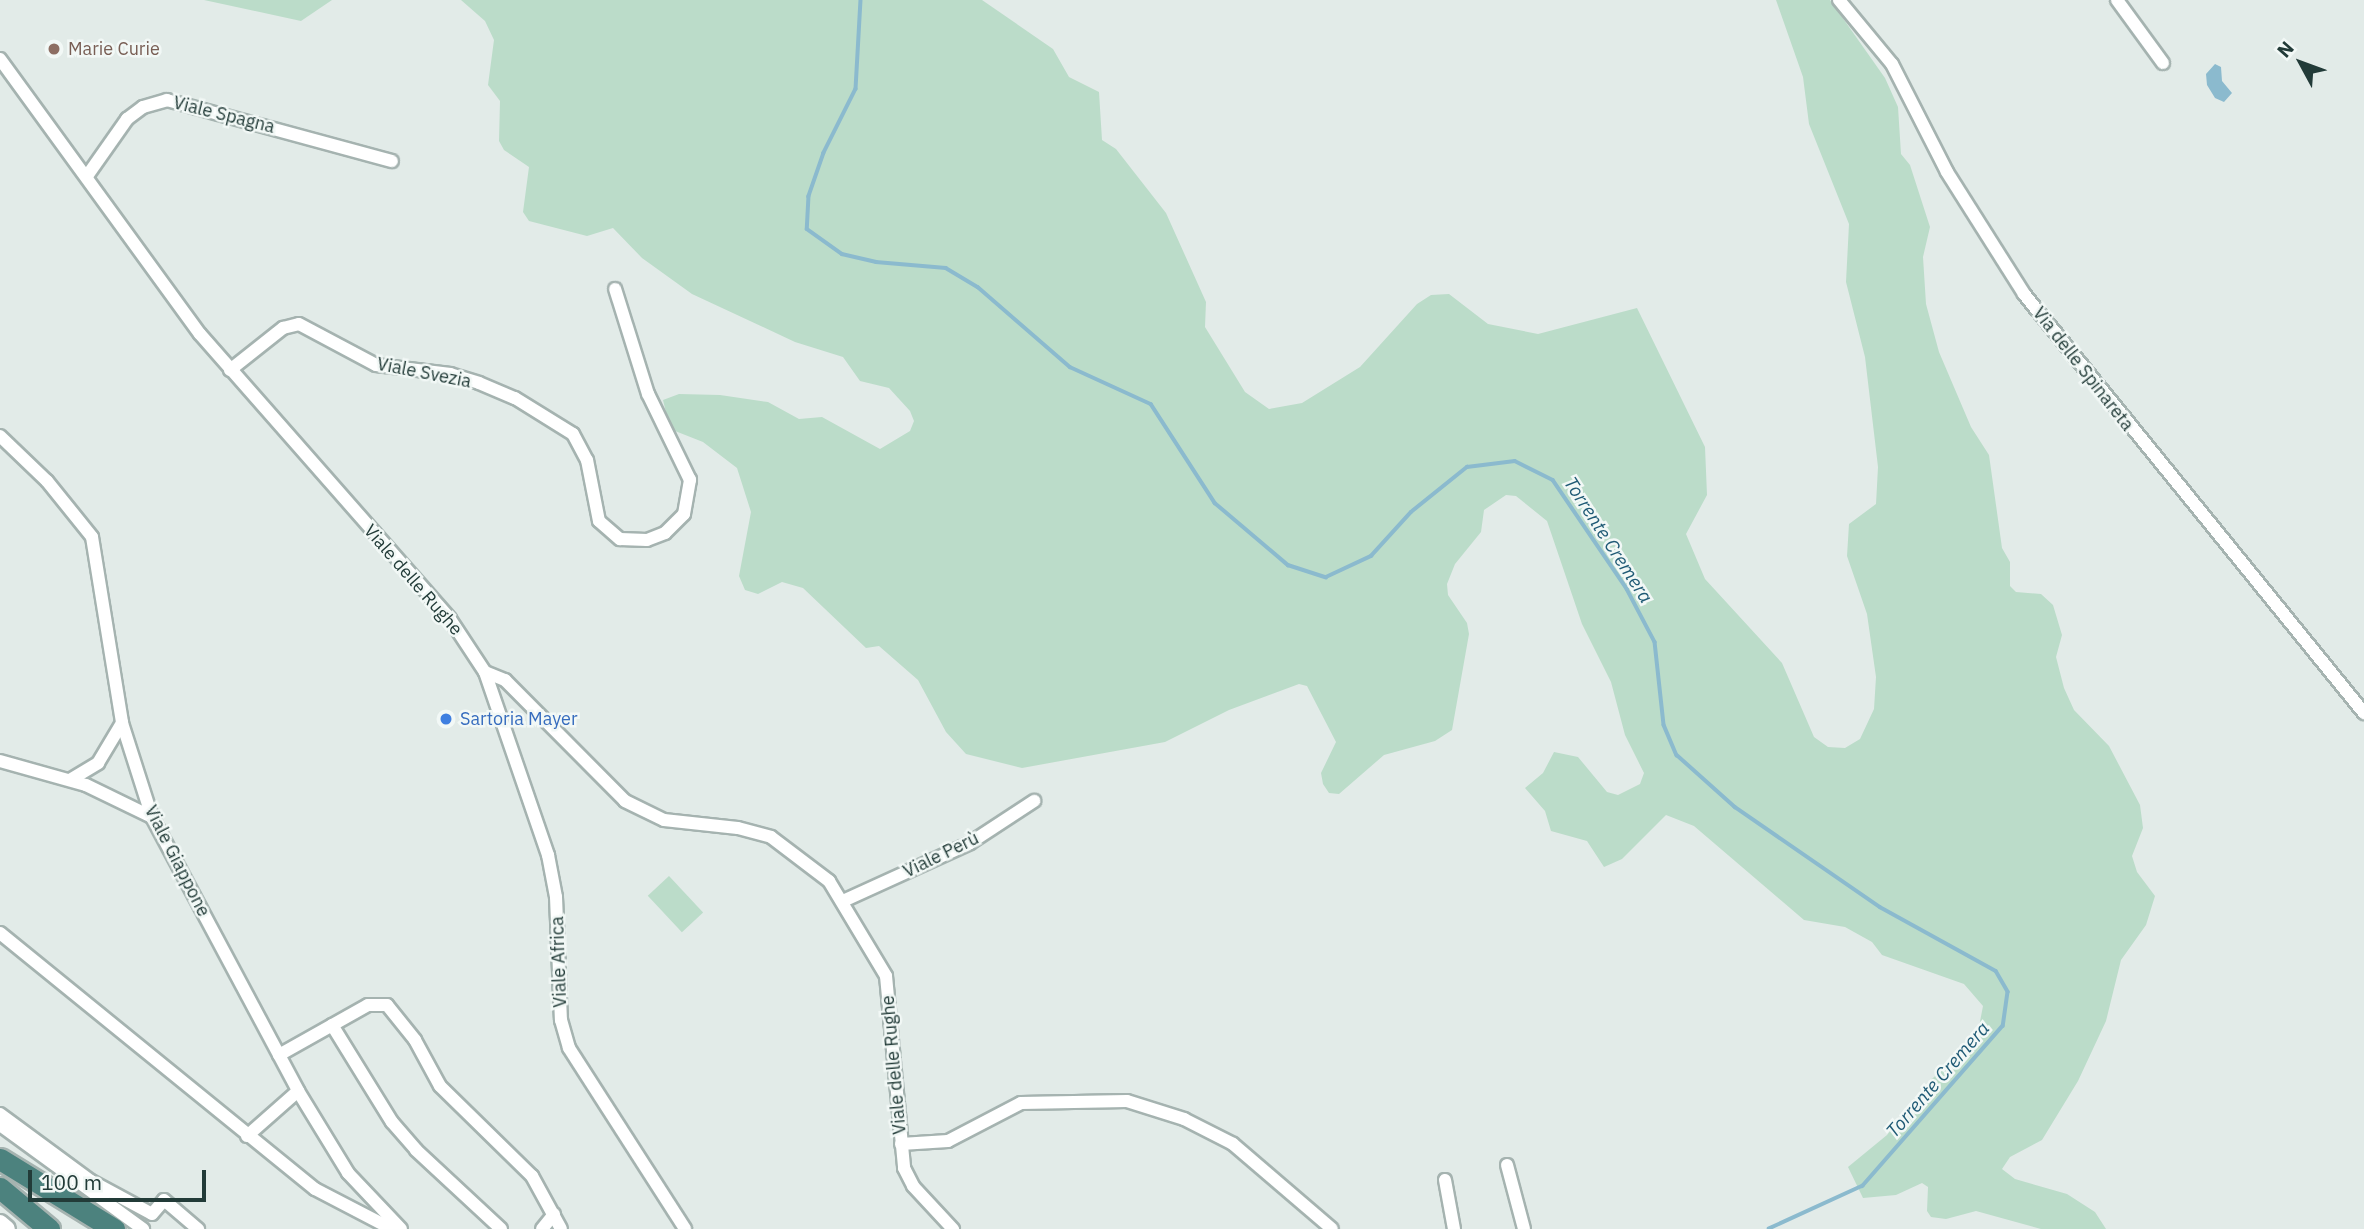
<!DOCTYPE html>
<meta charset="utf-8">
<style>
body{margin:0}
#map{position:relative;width:2364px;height:1229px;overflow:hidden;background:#e2ebe8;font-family:"IBM Plex Sans",sans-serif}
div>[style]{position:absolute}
.green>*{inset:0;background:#bbdcc9;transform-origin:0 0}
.water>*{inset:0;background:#8bbace}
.stream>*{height:3.5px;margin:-1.75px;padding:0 1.75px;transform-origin:1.75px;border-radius:1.75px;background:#8bbace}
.roads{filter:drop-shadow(2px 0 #a5b3b0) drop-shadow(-2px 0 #a5b3b0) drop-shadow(0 2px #a5b3b0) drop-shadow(0 -2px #a5b3b0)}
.minor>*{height:12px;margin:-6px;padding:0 6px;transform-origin:6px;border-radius:6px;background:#fff}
.tertiary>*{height:16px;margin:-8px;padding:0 8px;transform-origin:8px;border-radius:8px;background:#fff}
.trunk>*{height:21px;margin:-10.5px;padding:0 10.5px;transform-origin:10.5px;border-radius:10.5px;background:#4c827e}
.dots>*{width:19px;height:19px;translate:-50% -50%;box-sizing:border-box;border:4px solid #f2f8f6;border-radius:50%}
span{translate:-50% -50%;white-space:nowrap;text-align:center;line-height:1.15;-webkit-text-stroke:5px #f2f8f6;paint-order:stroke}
.education-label{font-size:18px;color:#785e54}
.left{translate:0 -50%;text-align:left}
.street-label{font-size:18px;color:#223b38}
.shop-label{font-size:18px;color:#366cbe}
.water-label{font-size:19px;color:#1f5a75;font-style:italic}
.north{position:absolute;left:2266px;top:28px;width:70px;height:70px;-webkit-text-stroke:5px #f2f8f6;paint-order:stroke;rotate:311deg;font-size:19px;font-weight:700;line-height:28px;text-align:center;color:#223b38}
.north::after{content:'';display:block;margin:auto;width:24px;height:32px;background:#223b38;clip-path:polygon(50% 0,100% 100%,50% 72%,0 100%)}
.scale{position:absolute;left:28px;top:1170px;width:178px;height:32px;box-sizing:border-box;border:4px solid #223b38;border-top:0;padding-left:9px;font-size:21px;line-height:24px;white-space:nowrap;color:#223b38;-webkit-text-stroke:5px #f2f8f6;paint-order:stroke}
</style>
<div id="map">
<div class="green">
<div style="clip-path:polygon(204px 0,332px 0,301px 21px)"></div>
<div style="clip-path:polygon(461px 0,982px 0,1053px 49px,1069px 77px,1099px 92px,1102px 140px,1116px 149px,1166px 213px,1206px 302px,1205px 327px,1245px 392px,1269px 409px,1302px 403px,1360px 367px,1417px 304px,1431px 295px,1449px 294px,1488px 324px,1538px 334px,1637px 308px,1705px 447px,1707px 495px,1686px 534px,1705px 579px,1782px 663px,1814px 737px,1828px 747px,1845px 748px,1860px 739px,1874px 709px,1876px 677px,1867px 614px,1847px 556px,1849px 524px,1876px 504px,1878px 467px,1865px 357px,1846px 282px,1849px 224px,1809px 124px,1803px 77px,1776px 0,1830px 0,1885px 78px,1898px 107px,1901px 154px,1910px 165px,1930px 227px,1923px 257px,1926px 304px,1939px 352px,1971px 427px,1989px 455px,2002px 548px,2010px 562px,2010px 586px,2016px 592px,2041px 594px,2053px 605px,2062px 635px,2056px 657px,2064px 688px,2074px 710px,2109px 746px,2140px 805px,2143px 828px,2132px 856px,2137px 872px,2155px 896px,2146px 925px,2121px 960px,2106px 1021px,2078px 1081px,2042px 1140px,2010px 1157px,2002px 1169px,2015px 1179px,2067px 1194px,2095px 1212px,2106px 1229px,2041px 1229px,1976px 1211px,1946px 1219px,1931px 1217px,1927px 1211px,1928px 1187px,1922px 1183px,1896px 1195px,1863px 1198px,1848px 1167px,1887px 1135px,1928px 1082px,1967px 1050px,1977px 1037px,1983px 1006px,1964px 984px,1882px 955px,1872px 942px,1845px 927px,1804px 920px,1694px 826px,1666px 815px,1622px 859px,1604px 867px,1587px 841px,1551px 831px,1545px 811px,1525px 788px,1543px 773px,1554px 752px,1578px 757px,1607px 792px,1618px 795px,1640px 784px,1644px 773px,1625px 735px,1611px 682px,1582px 624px,1547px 521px,1516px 496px,1506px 495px,1484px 510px,1481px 532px,1455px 564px,1447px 584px,1448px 595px,1467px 623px,1469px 634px,1452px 730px,1435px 741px,1384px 755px,1339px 794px,1329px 793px,1323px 784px,1321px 773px,1336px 742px,1307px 686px,1299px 684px,1229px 710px,1165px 742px,1022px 768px,966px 754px,946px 732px,918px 680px,879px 646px,866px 648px,803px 588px,782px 582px,758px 594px,745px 590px,739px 576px,751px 512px,737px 468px,703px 442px,670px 429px,663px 400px,679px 394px,720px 395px,768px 402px,799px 419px,822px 417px,880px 449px,910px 431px,914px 421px,910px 411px,889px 388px,860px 381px,843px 357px,795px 342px,692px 294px,642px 258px,613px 228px,587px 236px,529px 221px,523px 212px,529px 167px,504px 150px,499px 141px,500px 101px,488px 85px,494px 40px,485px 21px)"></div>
<div style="left:669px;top:876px;width:50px;height:29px;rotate:47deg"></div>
</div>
<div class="water">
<div style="clip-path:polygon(2215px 64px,2221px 67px,2222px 81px,2232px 93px,2224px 102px,2215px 98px,2207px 85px,2206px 74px)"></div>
</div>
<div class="stream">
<div style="left:861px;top:0;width:89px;rotate:93.2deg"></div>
<div style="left:856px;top:89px;width:72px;rotate:116.6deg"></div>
<div style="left:824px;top:153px;width:46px;rotate:109.2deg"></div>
<div style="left:809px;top:196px;width:33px;rotate:93deg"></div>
<div style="left:807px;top:229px;width:43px;rotate:35.5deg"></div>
<div style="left:842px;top:254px;width:35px;rotate:13deg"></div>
<div style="left:876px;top:262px;width:70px;rotate:4.9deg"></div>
<div style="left:946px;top:268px;width:37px;rotate:31deg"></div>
<div style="left:978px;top:287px;width:122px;rotate:41deg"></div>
<div style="left:1070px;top:367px;width:89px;rotate:24.6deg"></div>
<div style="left:1151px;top:404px;width:118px;rotate:57.1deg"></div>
<div style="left:1215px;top:503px;width:96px;rotate:40.3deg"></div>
<div style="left:1288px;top:565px;width:40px;rotate:18deg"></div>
<div style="left:1326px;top:577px;width:50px;rotate:-25deg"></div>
<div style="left:1371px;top:556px;width:59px;rotate:-47.7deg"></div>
<div style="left:1411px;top:512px;width:72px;rotate:-38.8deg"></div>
<div style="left:1467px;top:467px;width:48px;rotate:-7.1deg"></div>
<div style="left:1515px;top:461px;width:42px;rotate:26.6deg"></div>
<div style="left:1553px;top:480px;width:132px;rotate:55.8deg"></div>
<div style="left:1627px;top:589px;width:60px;rotate:62.2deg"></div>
<div style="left:1655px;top:642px;width:83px;rotate:83.8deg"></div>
<div style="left:1664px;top:725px;width:33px;rotate:67deg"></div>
<div style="left:1677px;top:755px;width:78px;rotate:41.9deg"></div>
<div style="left:1735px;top:807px;width:176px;rotate:34.6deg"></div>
<div style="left:1880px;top:907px;width:132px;rotate:28.9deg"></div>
<div style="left:1996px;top:971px;width:24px;rotate:60deg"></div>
<div style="left:2008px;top:992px;width:34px;rotate:98deg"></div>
<div style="left:2003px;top:1026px;width:213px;rotate:131.2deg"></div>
<div style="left:1863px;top:1186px;width:103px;rotate:155.4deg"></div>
</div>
<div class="roads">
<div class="minor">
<div style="left:1839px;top:0;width:83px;rotate:50.4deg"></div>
<div style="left:1892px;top:64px;width:121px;rotate:63deg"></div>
<div style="left:1947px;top:172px;width:144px;rotate:57.7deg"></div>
<div style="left:2024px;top:294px;width:540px;rotate:50.94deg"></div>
<div style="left:2117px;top:0;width:78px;rotate:53.9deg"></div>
<div style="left:0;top:59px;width:340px;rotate:54deg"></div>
<div style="left:200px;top:334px;width:379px;rotate:48.7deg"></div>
<div style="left:450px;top:619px;width:64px;rotate:56.6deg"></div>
<div style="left:485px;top:672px;width:194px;rotate:71deg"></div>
<div style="left:548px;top:855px;width:43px;rotate:79.2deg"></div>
<div style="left:556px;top:897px;width:123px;rotate:87.7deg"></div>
<div style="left:561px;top:1020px;width:29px;rotate:74deg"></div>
<div style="left:569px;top:1048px;width:215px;rotate:57.3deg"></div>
<div style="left:87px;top:176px;width:70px;rotate:-54.9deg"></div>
<div style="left:127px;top:119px;width:20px;rotate:-37deg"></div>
<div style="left:143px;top:107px;width:25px;rotate:-16deg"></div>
<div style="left:167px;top:100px;width:233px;rotate:15.2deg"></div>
<div style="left:230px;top:370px;width:68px;rotate:-38.4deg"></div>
<div style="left:283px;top:328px;width:16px;rotate:-14deg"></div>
<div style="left:299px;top:324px;width:87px;rotate:28deg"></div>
<div style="left:376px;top:365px;width:75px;rotate:6.9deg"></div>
<div style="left:450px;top:374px;width:30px;rotate:17deg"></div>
<div style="left:479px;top:383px;width:39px;rotate:23deg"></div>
<div style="left:515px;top:398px;width:68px;rotate:31.8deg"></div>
<div style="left:573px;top:434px;width:30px;rotate:62deg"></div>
<div style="left:587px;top:460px;width:62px;rotate:78.9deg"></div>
<div style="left:599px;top:521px;width:28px;rotate:41deg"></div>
<div style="left:620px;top:539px;width:27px;rotate:2deg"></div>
<div style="left:647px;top:540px;width:19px;rotate:-21deg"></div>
<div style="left:665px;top:533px;width:27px;rotate:-45deg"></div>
<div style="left:684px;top:514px;width:35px;rotate:-80deg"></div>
<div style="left:690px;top:480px;width:96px;rotate:-116deg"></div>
<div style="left:648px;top:394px;width:110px;rotate:-107.4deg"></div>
<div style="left:0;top:436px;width:65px;rotate:43.8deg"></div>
<div style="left:47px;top:481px;width:72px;rotate:51.2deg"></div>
<div style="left:92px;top:537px;width:188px;rotate:80.8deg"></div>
<div style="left:122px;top:723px;width:99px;rotate:72.3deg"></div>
<div style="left:152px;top:817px;width:310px;rotate:61.9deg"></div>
<div style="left:298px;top:1091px;width:96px;rotate:58.6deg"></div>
<div style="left:348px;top:1173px;width:77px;rotate:46.6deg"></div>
<div style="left:485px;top:672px;width:22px;rotate:22deg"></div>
<div style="left:505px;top:680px;width:170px;rotate:45.2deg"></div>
<div style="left:625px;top:801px;width:43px;rotate:26deg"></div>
<div style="left:664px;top:820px;width:74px;rotate:6.2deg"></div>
<div style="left:738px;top:828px;width:34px;rotate:15deg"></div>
<div style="left:771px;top:837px;width:73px;rotate:37.2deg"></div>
<div style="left:829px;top:881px;width:111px;rotate:59deg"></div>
<div style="left:886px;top:976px;width:193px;rotate:84.6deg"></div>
<div style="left:904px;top:1168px;width:20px;rotate:63deg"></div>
<div style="left:913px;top:1186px;width:59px;rotate:47.1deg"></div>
<div style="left:0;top:761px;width:89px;rotate:15.6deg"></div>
<div style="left:86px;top:785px;width:73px;rotate:25.9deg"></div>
<div style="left:70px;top:780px;width:33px;rotate:-31deg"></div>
<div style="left:98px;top:763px;width:47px;rotate:-59deg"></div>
<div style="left:843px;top:901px;width:140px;rotate:-24.5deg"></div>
<div style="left:970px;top:843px;width:77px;rotate:-33.3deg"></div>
<div style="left:0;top:933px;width:406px;rotate:39.1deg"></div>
<div style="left:315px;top:1189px;width:87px;rotate:27.5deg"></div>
<div style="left:332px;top:1025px;width:114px;rotate:58.3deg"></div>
<div style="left:392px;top:1122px;width:37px;rotate:49deg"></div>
<div style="left:416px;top:1150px;width:116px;rotate:42.9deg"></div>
<div style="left:279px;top:1055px;width:102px;rotate:-29.3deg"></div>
<div style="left:368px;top:1005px;width:19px"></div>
<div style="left:387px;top:1005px;width:45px;rotate:51.3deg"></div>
<div style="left:415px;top:1040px;width:52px;rotate:61.5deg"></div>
<div style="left:440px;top:1086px;width:129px;rotate:44.4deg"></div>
<div style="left:532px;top:1176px;width:60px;rotate:61.3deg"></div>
<div style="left:0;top:1114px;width:113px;rotate:36.4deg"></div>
<div style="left:91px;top:1181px;width:69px;rotate:28.4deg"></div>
<div style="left:152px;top:1214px;width:18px;rotate:-49deg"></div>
<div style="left:164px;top:1200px;width:45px;rotate:40.5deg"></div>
<div style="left:0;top:1125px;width:177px;rotate:36deg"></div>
<div style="left:247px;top:1136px;width:68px;rotate:-41.4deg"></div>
<div style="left:901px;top:1144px;width:47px;rotate:-3.7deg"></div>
<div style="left:948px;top:1141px;width:82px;rotate:-27.5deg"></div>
<div style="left:1021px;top:1103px;width:106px;rotate:-1.1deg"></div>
<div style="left:1127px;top:1101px;width:60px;rotate:17.5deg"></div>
<div style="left:1184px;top:1119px;width:55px;rotate:27deg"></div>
<div style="left:1233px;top:1144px;width:130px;rotate:40.6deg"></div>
<div style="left:1507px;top:1165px;width:66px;rotate:75.1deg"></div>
<div style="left:1445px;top:1180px;width:50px;rotate:79.6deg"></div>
<div style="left:542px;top:1229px;width:19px;rotate:-51deg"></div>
</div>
<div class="tertiary">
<div style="left:0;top:1223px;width:9px;rotate:41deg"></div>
</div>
<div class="trunk">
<div style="left:0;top:1159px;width:134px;rotate:31.6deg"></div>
<div style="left:0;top:1188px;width:64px;rotate:39.9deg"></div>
</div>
</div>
<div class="dots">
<div style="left:54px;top:49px;background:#8d6e63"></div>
<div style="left:446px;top:719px;background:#3f7fe0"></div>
</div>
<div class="education-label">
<span class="left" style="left:68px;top:49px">Marie Curie</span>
</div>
<div class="street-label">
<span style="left:224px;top:115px;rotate:14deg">Viale Spagna</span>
<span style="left:2083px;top:369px;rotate:52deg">Via delle Spinareta</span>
<span style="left:424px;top:373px;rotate:11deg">Viale Svezia</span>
<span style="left:413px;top:580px;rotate:49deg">Viale delle Rughe</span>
<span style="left:941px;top:855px;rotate:-26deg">Viale Perù</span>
<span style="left:177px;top:861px;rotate:63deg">Viale Giappone</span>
<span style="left:559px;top:962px;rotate:-92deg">Viale Africa</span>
<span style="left:894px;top:1065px;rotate:-95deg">Viale delle Rughe</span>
</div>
<div class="shop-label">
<span class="left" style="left:460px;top:719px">Sartoria Mayer</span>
</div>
<div class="water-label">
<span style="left:1608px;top:540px;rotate:57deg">Torrente Cremera</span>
<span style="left:1938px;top:1080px;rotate:-49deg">Torrente Cremera</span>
</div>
<div class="north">N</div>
<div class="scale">100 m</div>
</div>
